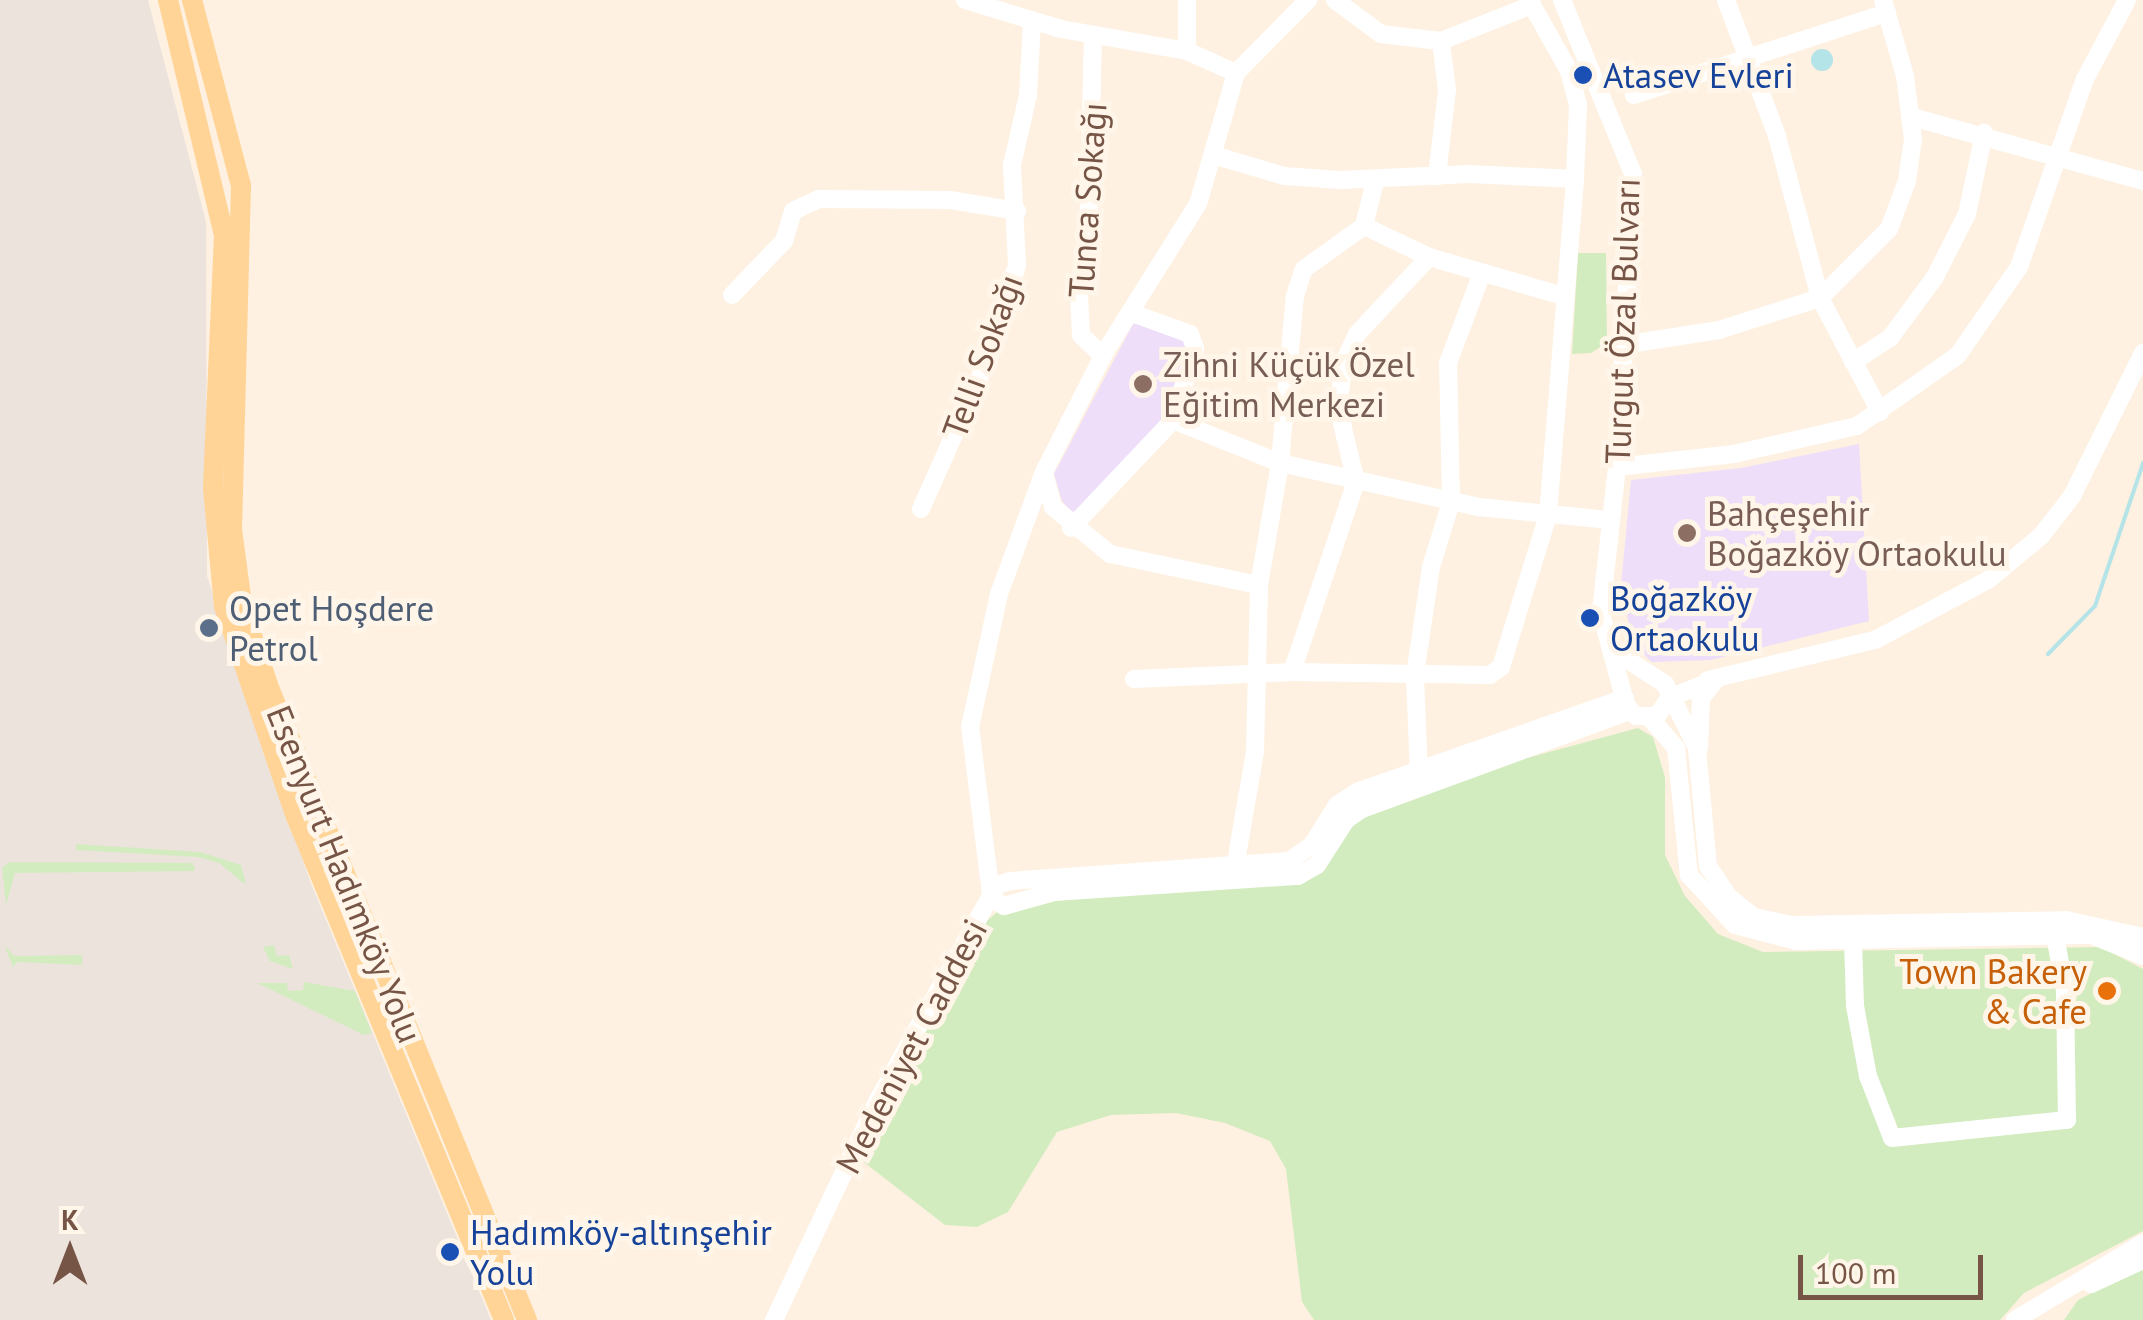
<!DOCTYPE html>
<meta charset="utf-8">
<style>
body{margin:0}
#map{position:relative;width:2143px;height:1320px;overflow:hidden;background:#fef1e1;font-family:"PT Sans",sans-serif}
div>[style]{position:absolute}
.industrial>*{inset:0;background:#ece3dd}
.education>*{inset:0;background:#eedefa}
.green>*{inset:0;background:#d3ecbf}
.water>*{inset:0;background:#b4e3e8}
.round{border-radius:50%}
.stream>*{height:4px;margin:-2px;padding:0 2px;transform-origin:2px;border-radius:2px;background:#b4e3e8}
.minor>*{height:18px;margin:-9px;padding:0 9px;transform-origin:9px;border-radius:9px;background:#fff}
.major>*{height:20px;margin:-10px;padding:0 10px;transform-origin:10px;border-radius:10px;background:#ffd496}
.dots>*{width:28px;height:28px;translate:-50% -50%;box-sizing:border-box;border:5px solid #fff5e8;border-radius:50%}
span{translate:-50% -50%;white-space:nowrap;text-align:center;line-height:1.15;-webkit-text-stroke:10px #fff5e8;paint-order:stroke}
.transit-label{font-size:35px;color:#164399}
.left{translate:0 -50%;text-align:left}
.street-label{font-size:35px;color:#765546}
.education-label{font-size:35px;color:#785e54}
.service-label{font-size:35px;color:#4e5e75}
.food-label{font-size:35px;color:#c56008}
.right{translate:-100% -50%;text-align:right}
.north{position:absolute;left:20px;top:1200px;width:100px;height:100px;-webkit-text-stroke:8px #fff5e8;paint-order:stroke;rotate:0deg;font-size:28px;font-weight:700;line-height:40px;text-align:center;color:#765546}
.north::after{content:'';display:block;margin:auto;width:35px;height:45px;background:#765546;clip-path:polygon(50% 0,100% 100%,50% 72%,0 100%)}
.scale{position:absolute;left:1798px;top:1255px;width:185px;height:45px;box-sizing:border-box;border:5px solid #765546;border-top:0;padding-left:12px;font-size:30px;line-height:35px;white-space:nowrap;color:#765546;-webkit-text-stroke:8px #fff5e8;paint-order:stroke}
</style>
<div id="map">
<div class="industrial">
<div style="clip-path:polygon(0 0,148px 0,206px 222px,207px 576px,310px 881px,491px 1320px,0 1320px)"></div>
</div>
<div class="education">
<div style="clip-path:polygon(1148px 320px,1190px 334px,1173px 420px,1079px 520px,1062px 501px,1054px 474px,1133px 324px)"></div>
<div style="clip-path:polygon(1859px 444px,1869px 621px,1711px 660px,1652px 662px,1633px 645px,1621px 585px,1631px 480px,1741px 468px)"></div>
</div>
<div class="green">
<div style="clip-path:polygon(1578px 253px,1606px 253px,1607px 343px,1591px 353px,1572px 354px)"></div>
<div style="clip-path:polygon(1638px 728px,1653px 737px,1665px 777px,1665px 855px,1685px 896px,1718px 934px,1763px 952px,2101px 947px,2143px 969px,2143px 1231px,2024px 1293px,2000px 1320px,1314px 1320px,1302px 1302px,1286px 1169px,1270px 1141px,1225px 1123px,1176px 1113px,1111px 1115px,1057px 1132px,1008px 1212px,977px 1227px,945px 1225px,852px 1153px,972px 934px,1004px 906px,1298px 876px,1336px 833px,1419px 787px)"></div>
<div style="clip-path:polygon(76px 844px,200px 852px,241px 865px,246px 885px,219px 863px,198px 857px,76px 850px)"></div>
<div style="clip-path:polygon(10px 862px,193px 863px,195px 871px,15px 873px,6px 905px,2px 868px)"></div>
<div style="clip-path:polygon(4px 945px,14px 956px,82px 955px,82px 965px,17px 962px,13px 967px)"></div>
<div style="clip-path:polygon(274px 945px,277px 956px,289px 955px,293px 969px,270px 961px,263px 947px)"></div>
<div style="clip-path:polygon(304px 982px,355px 991px,372px 1033px,364px 1035px,257px 983px,287px 983px,288px 991px,303px 990px)"></div>
<div style="clip-path:polygon(2143px 1267px,2143px 1320px,2064px 1320px,2078px 1300px)"></div>
</div>
<div class="water">
<div class="round" style="left:1811px;top:49px;width:22px;height:22px"></div>
</div>
<div class="stream">
<div style="left:2048px;top:654px;width:67px;rotate:-45.6deg"></div>
<div style="left:2095px;top:606px;width:151px;rotate:-71.4deg"></div>
</div>
<div class="minor">
<div style="left:965px;top:0;width:100px;rotate:16.8deg"></div>
<div style="left:1061px;top:29px;width:128px;rotate:9.9deg"></div>
<div style="left:1187px;top:51px;width:54px;rotate:24.2deg"></div>
<div style="left:1335px;top:0;width:57px;rotate:36.5deg"></div>
<div style="left:1381px;top:34px;width:60px;rotate:6.7deg"></div>
<div style="left:1441px;top:41px;width:49px;rotate:83deg"></div>
<div style="left:1447px;top:90px;width:87px;rotate:96.6deg"></div>
<div style="left:1562px;top:0;width:188px;rotate:67.8deg"></div>
<div style="left:1633px;top:174px;width:293px;rotate:93.1deg"></div>
<div style="left:1617px;top:467px;width:147px;rotate:96.3deg"></div>
<div style="left:1601px;top:613px;width:95px;rotate:74.8deg"></div>
<div style="left:1626px;top:705px;width:15px;rotate:48deg"></div>
<div style="left:1636px;top:716px;width:21px"></div>
<div style="left:1657px;top:716px;width:22px;rotate:-56deg"></div>
<div style="left:1669px;top:698px;width:52px;rotate:-21.6deg"></div>
<div style="left:1726px;top:0;width:145px;rotate:69.4deg"></div>
<div style="left:1777px;top:136px;width:168px;rotate:75.1deg"></div>
<div style="left:1820px;top:298px;width:129px;rotate:62.2deg"></div>
<div style="left:1532px;top:5px;width:76px;rotate:60.7deg"></div>
<div style="left:1569px;top:71px;width:34px;rotate:75deg"></div>
<div style="left:1578px;top:104px;width:75px;rotate:92.3deg"></div>
<div style="left:1093px;top:35px;width:207px;rotate:91.4deg"></div>
<div style="left:1088px;top:242px;width:53px;rotate:99.8deg"></div>
<div style="left:1079px;top:294px;width:41px;rotate:87.2deg"></div>
<div style="left:1081px;top:335px;width:30px;rotate:44deg"></div>
<div style="left:1441px;top:41px;width:98px;rotate:-21.6deg"></div>
<div style="left:1532px;top:5px;width:6px;rotate:-121deg"></div>
<div style="left:1187px;top:51px;width:51px;rotate:-90deg"></div>
<div style="left:1634px;top:95px;width:266px;rotate:-18deg"></div>
<div style="left:1912px;top:117px;width:240px;rotate:15.5deg"></div>
<div style="left:1375px;top:181px;width:46px;rotate:103.7deg"></div>
<div style="left:1364px;top:226px;width:72px;rotate:25.5deg"></div>
<div style="left:1429px;top:257px;width:140px;rotate:16.2deg"></div>
<div style="left:732px;top:295px;width:75px;rotate:-46.1deg"></div>
<div style="left:784px;top:241px;width:31px;rotate:-73deg"></div>
<div style="left:793px;top:211px;width:29px;rotate:-25deg"></div>
<div style="left:819px;top:199px;width:131px;rotate:0.4deg"></div>
<div style="left:950px;top:200px;width:68px;rotate:9.3deg"></div>
<div style="left:1623px;top:345px;width:97px;rotate:-8.9deg"></div>
<div style="left:1719px;top:330px;width:106px;rotate:-17.6deg"></div>
<div style="left:1820px;top:298px;width:98px;rotate:-45deg"></div>
<div style="left:1889px;top:229px;width:51px;rotate:-69.4deg"></div>
<div style="left:1907px;top:181px;width:42px;rotate:-81.9deg"></div>
<div style="left:1913px;top:139px;width:64px;rotate:-97.2deg"></div>
<div style="left:1905px;top:76px;width:79px;rotate:-106.1deg"></div>
<div style="left:1853px;top:362px;width:44px;rotate:-33deg"></div>
<div style="left:1890px;top:338px;width:76px;rotate:-53.6deg"></div>
<div style="left:1935px;top:277px;width:71px;rotate:-63.1deg"></div>
<div style="left:1967px;top:214px;width:83px;rotate:-78.1deg"></div>
<div style="left:1173px;top:420px;width:115px;rotate:21.9deg"></div>
<div style="left:1280px;top:463px;width:168px;rotate:-84.9deg"></div>
<div style="left:1295px;top:296px;width:28px;rotate:-72deg"></div>
<div style="left:1304px;top:269px;width:74px;rotate:-35.6deg"></div>
<div style="left:1617px;top:467px;width:118px;rotate:-6.3deg"></div>
<div style="left:1734px;top:454px;width:126px;rotate:-12.8deg"></div>
<div style="left:1857px;top:426px;width:123px;rotate:-35.1deg"></div>
<div style="left:1958px;top:355px;width:107px;rotate:-55.3deg"></div>
<div style="left:2019px;top:267px;width:199px;rotate:-70.7deg"></div>
<div style="left:2085px;top:79px;width:89px;rotate:-62deg"></div>
<div style="left:1044px;top:473px;width:35px;rotate:75deg"></div>
<div style="left:1053px;top:507px;width:74px;rotate:39.5deg"></div>
<div style="left:1110px;top:554px;width:152px;rotate:11.8deg"></div>
<div style="left:921px;top:509px;width:177px;rotate:-66deg"></div>
<div style="left:993px;top:347px;width:85px;rotate:-73.7deg"></div>
<div style="left:1017px;top:265px;width:100px;rotate:-92.9deg"></div>
<div style="left:1012px;top:165px;width:72px;rotate:-77.1deg"></div>
<div style="left:1028px;top:95px;width:75px;rotate:-86.9deg"></div>
<div style="left:1071px;top:528px;width:149px;rotate:-46.6deg"></div>
<div style="left:1173px;top:420px;width:75px;rotate:-73deg"></div>
<div style="left:1195px;top:348px;width:15px;rotate:-110deg"></div>
<div style="left:1190px;top:334px;width:62px;rotate:-160.1deg"></div>
<div style="left:1614px;top:651px;width:61px;rotate:32.9deg"></div>
<div style="left:1665px;top:684px;width:72px;rotate:63.4deg"></div>
<div style="left:1697px;top:748px;width:119px;rotate:84.7deg"></div>
<div style="left:1708px;top:866px;width:37px;rotate:56deg"></div>
<div style="left:1729px;top:897px;width:32px;rotate:39deg"></div>
<div style="left:1754px;top:917px;width:39px;rotate:12deg"></div>
<div style="left:1792px;top:925px;width:274px;rotate:-1deg"></div>
<div style="left:2066px;top:920px;width:79px;rotate:12.4deg"></div>
<div style="left:1292px;top:672px;width:200px;rotate:-71.4deg"></div>
<div style="left:1356px;top:482px;width:77px;rotate:-103.5deg"></div>
<div style="left:1338px;top:407px;width:45px;rotate:-82.4deg"></div>
<div style="left:1344px;top:362px;width:31px;rotate:-65deg"></div>
<div style="left:1357px;top:334px;width:105px;rotate:-46.9deg"></div>
<div style="left:1134px;top:679px;width:158px;rotate:-2.5deg"></div>
<div style="left:1292px;top:672px;width:198px;rotate:0.9deg"></div>
<div style="left:1490px;top:675px;width:14px;rotate:-36deg"></div>
<div style="left:1501px;top:667px;width:159px;rotate:-72.8deg"></div>
<div style="left:1548px;top:515px;width:337px;rotate:-85.4deg"></div>
<div style="left:1575px;top:179px;width:106px;rotate:-177.3deg"></div>
<div style="left:1469px;top:174px;width:129px;rotate:177.3deg"></div>
<div style="left:1340px;top:180px;width:56px;rotate:-175.9deg"></div>
<div style="left:1284px;top:176px;width:70px;rotate:-163.4deg"></div>
<div style="left:1708px;top:680px;width:172px;rotate:-13.5deg"></div>
<div style="left:1875px;top:640px;width:128px;rotate:-28deg"></div>
<div style="left:1988px;top:580px;width:69px;rotate:-39.7deg"></div>
<div style="left:2041px;top:536px;width:51px;rotate:-52.2deg"></div>
<div style="left:2072px;top:496px;width:160px;rotate:-63.6deg"></div>
<div style="left:1625px;top:698px;width:284px;rotate:160.7deg"></div>
<div style="left:1357px;top:792px;width:24px;rotate:147deg"></div>
<div style="left:1337px;top:805px;width:47px;rotate:122deg"></div>
<div style="left:1312px;top:845px;width:28px;rotate:145deg"></div>
<div style="left:1289px;top:861px;width:279px;rotate:175.9deg"></div>
<div style="left:1011px;top:881px;width:16px;rotate:165deg"></div>
<div style="left:996px;top:885px;width:15px;rotate:106deg"></div>
<div style="left:992px;top:899px;width:14px;rotate:30deg"></div>
<div style="left:1004px;top:906px;width:52px;rotate:-15.6deg"></div>
<div style="left:1054px;top:892px;width:245px;rotate:-3.8deg"></div>
<div style="left:1298px;top:876px;width:22px;rotate:-30deg"></div>
<div style="left:1317px;top:865px;width:54px;rotate:-57.2deg"></div>
<div style="left:1346px;top:820px;width:19px;rotate:-35deg"></div>
<div style="left:1362px;top:809px;width:285px;rotate:-20.1deg"></div>
<div style="left:1650px;top:718px;width:40px;rotate:49deg"></div>
<div style="left:1676px;top:748px;width:128px;rotate:84.2deg"></div>
<div style="left:1689px;top:875px;width:68px;rotate:47.4deg"></div>
<div style="left:1735px;top:925px;width:64px;rotate:14.5deg"></div>
<div style="left:1797px;top:941px;width:294px;rotate:-1.2deg"></div>
<div style="left:2091px;top:935px;width:56px;rotate:22deg"></div>
<div style="left:1699px;top:747px;width:49px;rotate:-87.7deg"></div>
<div style="left:1701px;top:698px;width:19px;rotate:-51deg"></div>
<div style="left:1419px;top:776px;width:101px;rotate:-92.3deg"></div>
<div style="left:1415px;top:675px;width:109px;rotate:-81.6deg"></div>
<div style="left:1431px;top:567px;width:68px;rotate:-72.9deg"></div>
<div style="left:1451px;top:502px;width:139px;rotate:-91.2deg"></div>
<div style="left:1448px;top:363px;width:96px;rotate:-69.3deg"></div>
<div style="left:1233px;top:879px;width:129px;rotate:-80.2deg"></div>
<div style="left:1255px;top:752px;width:167px;rotate:-88.6deg"></div>
<div style="left:1259px;top:585px;width:124px;rotate:-80.2deg"></div>
<div style="left:1280px;top:463px;width:204px;rotate:12.5deg"></div>
<div style="left:1479px;top:507px;width:132px;rotate:5.7deg"></div>
<div style="left:1853px;top:939px;width:67px;rotate:88.3deg"></div>
<div style="left:1855px;top:1006px;width:71px;rotate:79.5deg"></div>
<div style="left:1868px;top:1076px;width:66px;rotate:68.8deg"></div>
<div style="left:1892px;top:1138px;width:176px;rotate:-5.9deg"></div>
<div style="left:2067px;top:1120px;width:129px;rotate:-90.9deg"></div>
<div style="left:2065px;top:991px;width:57px;rotate:-100.1deg"></div>
<div style="left:2091px;top:1284px;width:57px;rotate:-24.8deg"></div>
<div style="left:774px;top:1320px;width:243px;rotate:-64.7deg"></div>
<div style="left:878px;top:1100px;width:234px;rotate:-61.1deg"></div>
<div style="left:991px;top:895px;width:169px;rotate:-97.1deg"></div>
<div style="left:970px;top:727px;width:136px;rotate:-77.7deg"></div>
<div style="left:999px;top:594px;width:130px;rotate:-69.8deg"></div>
<div style="left:1044px;top:472px;width:135px;rotate:-63.1deg"></div>
<div style="left:1105px;top:352px;width:175px;rotate:-57.9deg"></div>
<div style="left:1198px;top:204px;width:136px;rotate:-73.8deg"></div>
<div style="left:1236px;top:73px;width:103px;rotate:-45.4deg"></div>
<div style="left:2015px;top:1320px;width:149px;rotate:-31deg"></div>
</div>
<div class="major">
<div style="left:168px;top:0;width:242px;rotate:76.6deg"></div>
<div style="left:224px;top:235px;width:253px;rotate:92.5deg"></div>
<div style="left:213px;top:488px;width:119px;rotate:84.7deg"></div>
<div style="left:224px;top:606px;width:223px;rotate:71.2deg"></div>
<div style="left:296px;top:817px;width:544px;rotate:67.53deg"></div>
<div style="left:192px;top:0;width:192px;rotate:75.2deg"></div>
<div style="left:241px;top:186px;width:343px;rotate:91.5deg"></div>
<div style="left:232px;top:529px;width:76px;rotate:82.4deg"></div>
<div style="left:242px;top:604px;width:85px;rotate:72.2deg"></div>
<div style="left:268px;top:685px;width:686px;rotate:67.81deg"></div>
</div>
<div class="dots">
<div style="left:1583px;top:75px;background:#1a4fb4"></div>
<div style="left:1143px;top:384px;background:#8d6e63"></div>
<div style="left:1687px;top:533px;background:#8d6e63"></div>
<div style="left:1590px;top:618px;background:#1a4fb4"></div>
<div style="left:209px;top:628px;background:#5c6f8a"></div>
<div style="left:2107px;top:991px;background:#e8710a"></div>
<div style="left:450px;top:1252px;background:#1a4fb4"></div>
</div>
<div class="transit-label">
<span class="left" style="left:1603px;top:75px">Atasev Evleri</span>
<span class="left" style="left:1610px;top:618px">Boğazköy<br>Ortaokulu</span>
<span class="left" style="left:470px;top:1252px">Hadımköy-altınşehir<br>Yolu</span>
</div>
<div class="street-label">
<span style="left:1087px;top:200px;rotate:-86deg">Tunca Sokağı</span>
<span style="left:1622px;top:321px;rotate:-88deg">Turgut Özal Bulvarı</span>
<span style="left:982px;top:356px;rotate:-70deg">Telli Sokağı</span>
<span style="left:345px;top:874px;rotate:68deg">Esenyurt Hadımköy Yolu</span>
<span style="left:911px;top:1046px;rotate:-62deg">Medeniyet Caddesi</span>
</div>
<div class="education-label">
<span class="left" style="left:1163px;top:384px">Zihni Küçük Özel<br>Eğitim Merkezi</span>
<span class="left" style="left:1707px;top:533px">Bahçeşehir<br>Boğazköy Ortaokulu</span>
</div>
<div class="service-label">
<span class="left" style="left:229px;top:628px">Opet Hoşdere<br>Petrol</span>
</div>
<div class="food-label">
<span class="right" style="left:2087px;top:991px">Town Bakery<br>&amp; Cafe</span>
</div>
<div class="north">K</div>
<div class="scale">100 m</div>
</div>
